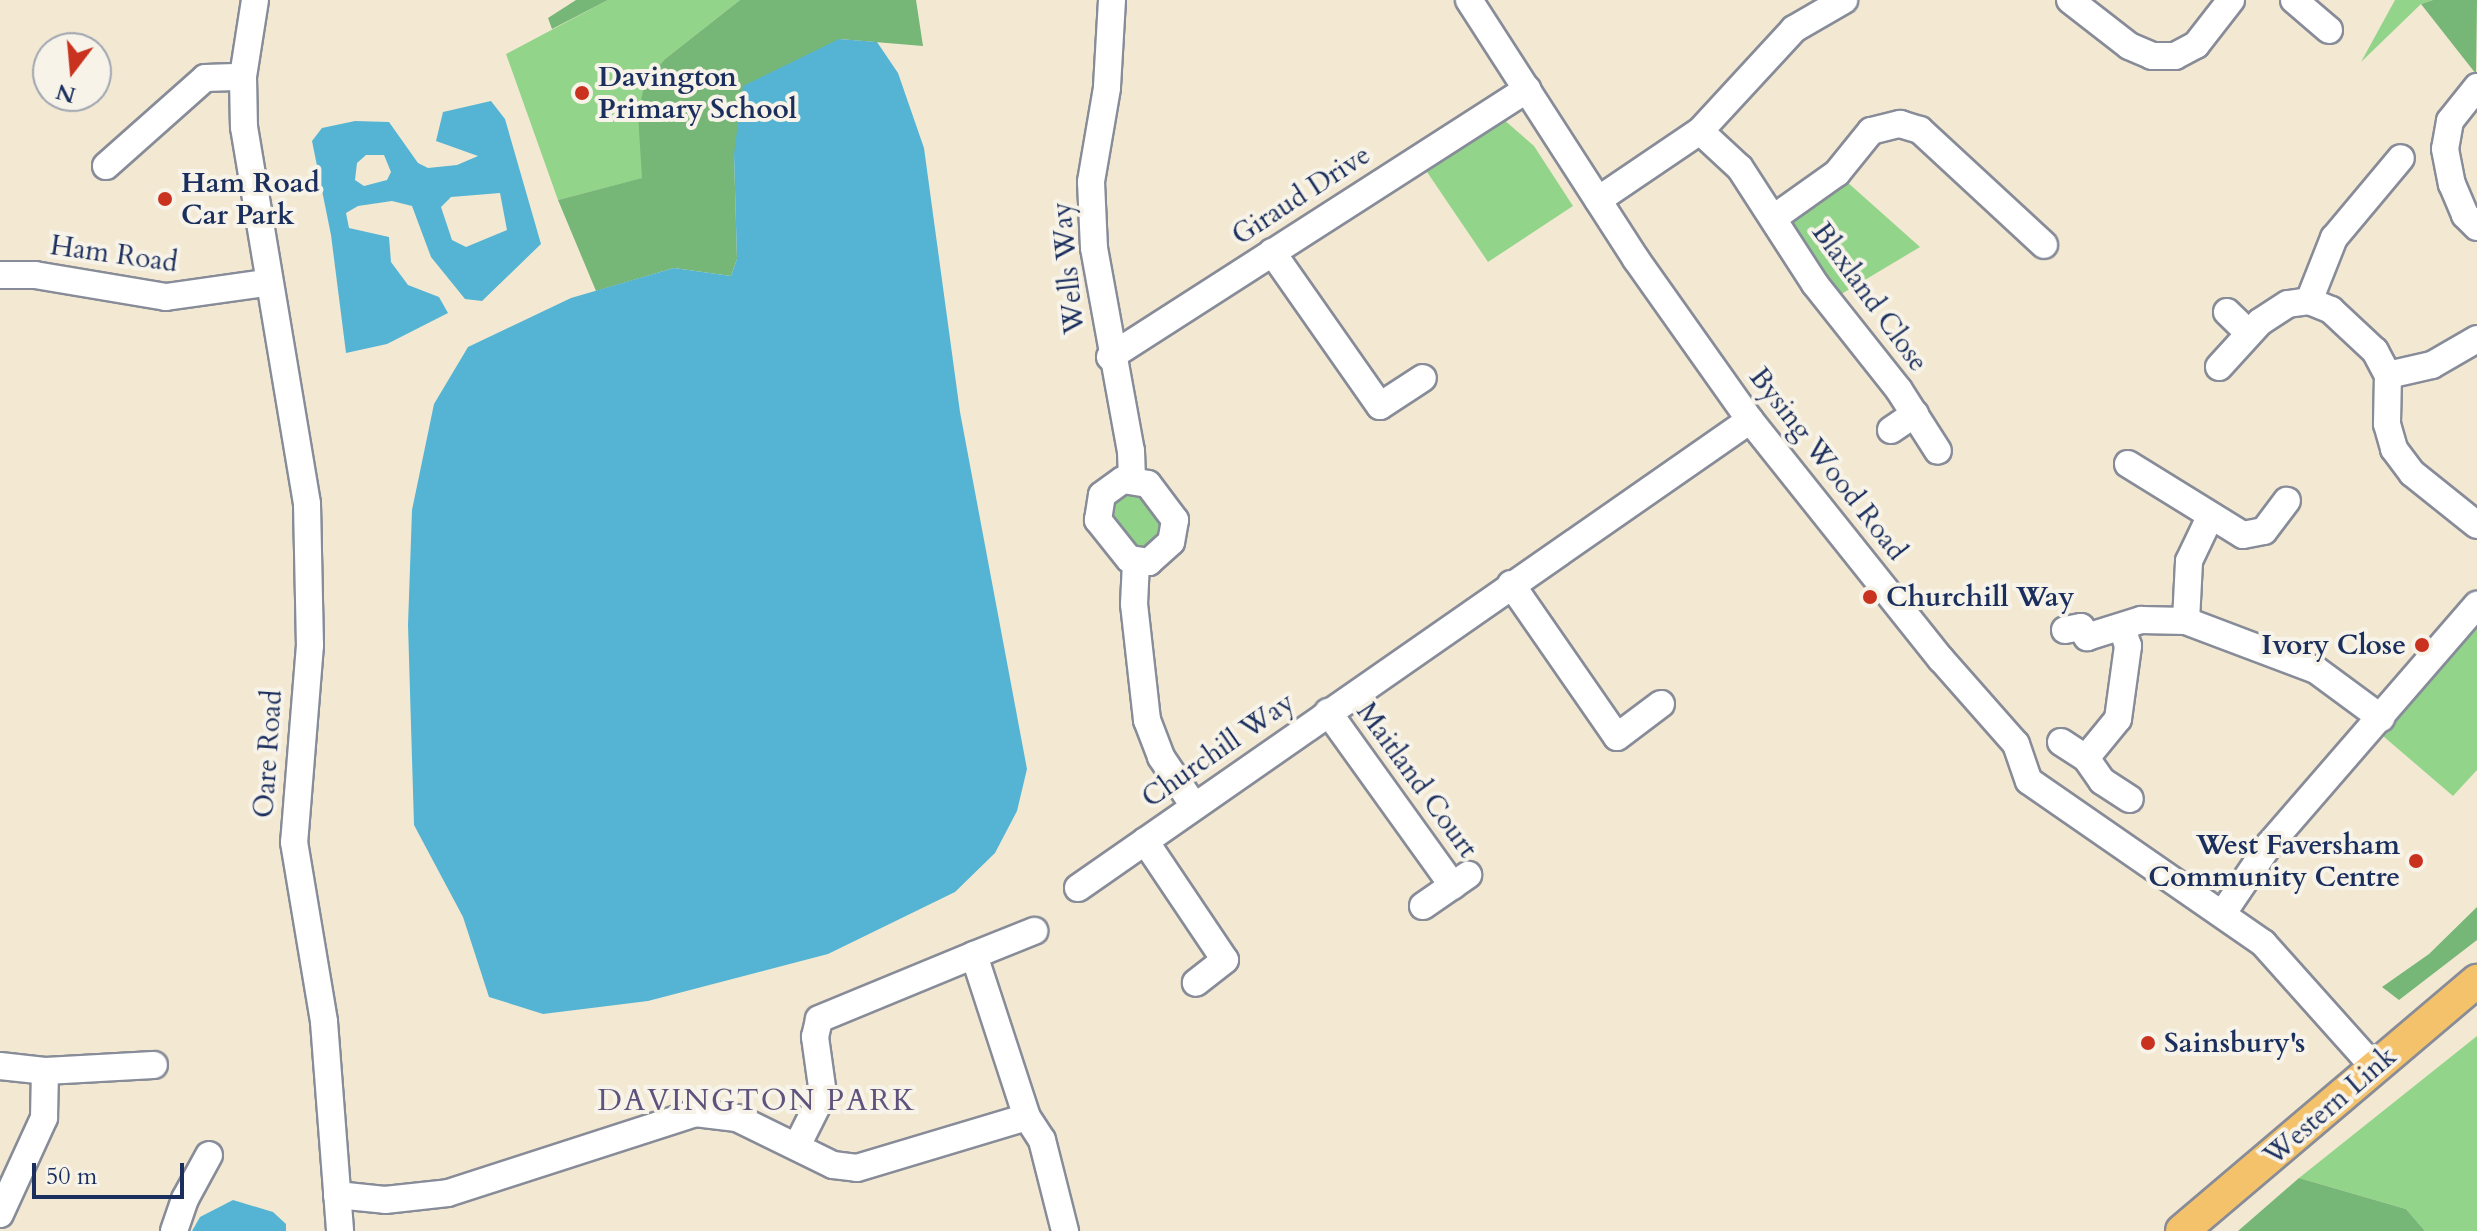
<!DOCTYPE html>
<style>
body{margin:0}
#map{position:relative;width:2477px;height:1231px;overflow:hidden;background:#f3e9d3;font-family:Cardo,serif}
div>[style]{position:absolute}
.green>*{inset:0;background:#93d48b}
.forest>*{inset:0;background:#76b677}
.water>*{inset:0;background:#55b4d3}
.roads{filter:drop-shadow(2px 0 #878c98) drop-shadow(-2px 0 #878c98) drop-shadow(0 2px #878c98) drop-shadow(0 -2px #878c98)}
.minor>*{height:26px;margin:-13px;padding:0 13px;transform-origin:13px;border-radius:13px;background:#fff}
.major>*{height:32px;margin:-16px;padding:0 16px;transform-origin:16px;border-radius:16px;background:#f4c26a}
.dots>*{width:22px;height:22px;translate:-50% -50%;box-sizing:border-box;border:4px solid #f7f3e8;border-radius:50%}
span{translate:-50% -50%;white-space:nowrap;text-align:center;line-height:1.15;-webkit-text-stroke:8px #f7f3e8;paint-order:stroke}
.poi-label{font-size:28px;color:#1b2f5e;font-weight:700}
.left{translate:0 -50%;text-align:left}
.right{translate:-100% -50%;text-align:right}
.street-label{font-size:28px;color:#1b2f5e}
.neighbourhood-label{font-size:30px;color:#5f527c;letter-spacing:2px}
.north{position:absolute;left:32px;top:32px;width:80px;height:80px;box-sizing:border-box;background:#f7f3e8;border:2px solid #9fa5b1;border-radius:50%;rotate:196deg;font-size:22px;font-weight:700;line-height:32px;text-align:center;color:#1b2f5e}
.north::after{content:'';display:block;margin:auto;width:28px;height:36px;background:#c8321e;clip-path:polygon(50% 0,100% 100%,50% 72%,0 100%)}
.scale{position:absolute;left:32px;top:1163px;width:152px;height:36px;box-sizing:border-box;border:4px solid #1b2f5e;border-top:0;padding-left:10px;font-size:24px;line-height:28px;white-space:nowrap;color:#1b2f5e;-webkit-text-stroke:6px #f7f3e8;paint-order:stroke}
</style>
<div id="map">
<div class="green">
<div style="clip-path:polygon(608px 0,740px 0,665px 59px,646px 82px,643px 178px,558px 200px,506px 54px)"></div>
<div style="clip-path:polygon(2395px 0,2433px 0,2421px 4px,2361px 62px)"></div>
<div style="clip-path:polygon(1502px 118px,1534px 146px,1573px 206px,1488px 262px,1425px 169px)"></div>
<div style="clip-path:polygon(1837px 173px,1920px 247px,1828px 302px,1775px 217px)"></div>
<div style="clip-path:polygon(1137px 490px,1167px 531px,1147px 549px,1135px 549px,1110px 519px,1119px 494px)"></div>
<div style="clip-path:polygon(2477px 624px,2477px 770px,2453px 796px,2383px 736px)"></div>
<div style="clip-path:polygon(2477px 1036px,2477px 1231px,2425px 1231px,2406px 1209px,2299px 1178px)"></div>
</div>
<div class="forest">
<div style="clip-path:polygon(576px 0,608px 0,552px 29px,548px 18px)"></div>
<div style="clip-path:polygon(740px 0,916px 0,923px 46px,839px 39px,734px 154px,737px 259px,731px 276px,674px 268px,596px 291px,558px 200px,642px 178px,638px 114px,645px 82px,665px 59px)"></div>
<div style="clip-path:polygon(2433px 0,2477px 0,2476px 74px,2421px 4px)"></div>
<div style="clip-path:polygon(2477px 907px,2477px 940px,2399px 1000px,2382px 987px,2429px 954px)"></div>
<div style="clip-path:polygon(2299px 1178px,2406px 1209px,2425px 1231px,2238px 1231px)"></div>
</div>
<div class="water">
<div style="clip-path:polygon(839px 39px,877px 42px,898px 73px,924px 148px,960px 412px,1027px 769px,1017px 811px,995px 853px,955px 892px,828px 954px,648px 1001px,543px 1014px,489px 997px,463px 917px,414px 825px,408px 625px,412px 510px,434px 404px,468px 347px,571px 298px,674px 268px,731px 276px,737px 259px,734px 154px,743px 86px)"></div>
<div style="clip-path:polygon(evenodd,491px 101px,505px 119px,541px 244px,482px 301px,465px 299px,431px 257px,412px 206px,392px 201px,358px 206px,346px 213px,349px 228px,389px 237px,391px 262px,408px 285px,439px 297px,448px 313px,387px 344px,346px 353px,331px 235px,312px 141px,322px 128px,355px 121px,389px 122px,418px 163px,428px 168px,457px 165px,478px 156px,436px 141px,443px 112px,491px 101px,366px 155px,384px 155px,391px 172px,387px 180px,364px 186px,355px 180px,357px 163px,366px 155px,491px 101px,500px 193px,507px 230px,466px 247px,452px 240px,441px 207px,451px 197px,500px 193px)"></div>
<div style="clip-path:polygon(233px 1200px,273px 1212px,286px 1224px,286px 1231px,192px 1231px,200px 1217px)"></div>
</div>
<div class="roads">
<div class="minor">
<div style="left:255px;top:0;width:78px;rotate:98.9deg"></div>
<div style="left:243px;top:77px;width:50px;rotate:88.9deg"></div>
<div style="left:244px;top:127px;width:382px;rotate:80.5deg"></div>
<div style="left:307px;top:504px;width:141px;rotate:88.8deg"></div>
<div style="left:310px;top:645px;width:198px;rotate:94.6deg"></div>
<div style="left:294px;top:842px;width:182px;rotate:80.5deg"></div>
<div style="left:324px;top:1022px;width:210px;rotate:85.6deg"></div>
<div style="left:1112px;top:0;width:88px;rotate:93.3deg"></div>
<div style="left:1107px;top:88px;width:95px;rotate:99.7deg"></div>
<div style="left:1091px;top:182px;width:66px;rotate:87.4deg"></div>
<div style="left:1094px;top:248px;width:206px;rotate:79.7deg"></div>
<div style="left:1131px;top:451px;width:29px;rotate:88deg"></div>
<div style="left:1469px;top:0;width:308px;rotate:57.2deg"></div>
<div style="left:1636px;top:259px;width:197px;rotate:54.7deg"></div>
<div style="left:1750px;top:420px;width:306px;rotate:51.4deg"></div>
<div style="left:1941px;top:659px;width:113px;rotate:48.6deg"></div>
<div style="left:2016px;top:744px;width:39px;rotate:71deg"></div>
<div style="left:2029px;top:781px;width:285px;rotate:34.7deg"></div>
<div style="left:2263px;top:943px;width:166px;rotate:48.2deg"></div>
<div style="left:2070px;top:0;width:75px;rotate:37.9deg"></div>
<div style="left:2129px;top:46px;width:25px;rotate:23deg"></div>
<div style="left:2152px;top:56px;width:23px"></div>
<div style="left:2175px;top:56px;width:24px;rotate:-28deg"></div>
<div style="left:2196px;top:45px;width:57px;rotate:-52.1deg"></div>
<div style="left:2294px;top:0;width:46px;rotate:40.6deg"></div>
<div style="left:2477px;top:87px;width:43px;rotate:128.5deg"></div>
<div style="left:2450px;top:121px;width:28px;rotate:100deg"></div>
<div style="left:2445px;top:149px;width:36px;rotate:79deg"></div>
<div style="left:2452px;top:184px;width:34px;rotate:67deg"></div>
<div style="left:2465px;top:215px;width:17px;rotate:45deg"></div>
<div style="left:1700px;top:131px;width:54px;rotate:42.8deg"></div>
<div style="left:1740px;top:168px;width:138px;rotate:57.1deg"></div>
<div style="left:1815px;top:284px;width:135px;rotate:51.6deg"></div>
<div style="left:1899px;top:390px;width:72px;rotate:57.4deg"></div>
<div style="left:106px;top:166px;width:132px;rotate:-41.6deg"></div>
<div style="left:205px;top:78px;width:38px;rotate:-2deg"></div>
<div style="left:1598px;top:200px;width:123px;rotate:-34.1deg"></div>
<div style="left:1700px;top:131px;width:139px;rotate:-47.3deg"></div>
<div style="left:1794px;top:29px;width:58px;rotate:-30.1deg"></div>
<div style="left:1775px;top:217px;width:76px;rotate:-35.4deg"></div>
<div style="left:1837px;top:173px;width:54px;rotate:-51deg"></div>
<div style="left:1871px;top:131px;width:30px;rotate:-14deg"></div>
<div style="left:1900px;top:124px;width:21px;rotate:17deg"></div>
<div style="left:1920px;top:130px;width:169px;rotate:42.8deg"></div>
<div style="left:1272px;top:252px;width:188px;rotate:55deg"></div>
<div style="left:1380px;top:406px;width:51px;rotate:-33.1deg"></div>
<div style="left:0;top:275px;width:35px"></div>
<div style="left:35px;top:275px;width:133px;rotate:9.5deg"></div>
<div style="left:166px;top:297px;width:101px;rotate:-8deg"></div>
<div style="left:2309px;top:301px;width:68px;rotate:-68.4deg"></div>
<div style="left:2334px;top:238px;width:104px;rotate:-50.1deg"></div>
<div style="left:2227px;top:312px;width:30px;rotate:44deg"></div>
<div style="left:1110px;top:357px;width:496px;rotate:-32.7deg"></div>
<div style="left:2219px;top:367px;width:61px;rotate:-47.7deg"></div>
<div style="left:2260px;top:322px;width:33px;rotate:-33deg"></div>
<div style="left:2288px;top:304px;width:21px;rotate:-8deg"></div>
<div style="left:2309px;top:301px;width:24px;rotate:22deg"></div>
<div style="left:2331px;top:310px;width:60px;rotate:43deg"></div>
<div style="left:2375px;top:351px;width:27px;rotate:62deg"></div>
<div style="left:2388px;top:375px;width:49px;rotate:91.2deg"></div>
<div style="left:2387px;top:424px;width:26px;rotate:74deg"></div>
<div style="left:2394px;top:449px;width:30px;rotate:53deg"></div>
<div style="left:2412px;top:473px;width:83px;rotate:38.7deg"></div>
<div style="left:2388px;top:375px;width:45px;rotate:-12.8deg"></div>
<div style="left:2432px;top:365px;width:52px;rotate:-30deg"></div>
<div style="left:1891px;top:430px;width:29px;rotate:-34deg"></div>
<div style="left:2128px;top:464px;width:135px;rotate:31.7deg"></div>
<div style="left:2243px;top:535px;width:21px;rotate:-11deg"></div>
<div style="left:2264px;top:531px;width:38px;rotate:-53deg"></div>
<div style="left:1123px;top:480px;width:25px;rotate:9deg"></div>
<div style="left:1148px;top:484px;width:45px;rotate:53.1deg"></div>
<div style="left:1175px;top:520px;width:22px;rotate:100deg"></div>
<div style="left:1171px;top:542px;width:30px;rotate:138deg"></div>
<div style="left:1149px;top:562px;width:20px;rotate:-171deg"></div>
<div style="left:1129px;top:559px;width:50px;rotate:-128.5deg"></div>
<div style="left:1098px;top:520px;width:25px;rotate:-81deg"></div>
<div style="left:1102px;top:495px;width:26px;rotate:-36deg"></div>
<div style="left:1136px;top:562px;width:42px;rotate:92.7deg"></div>
<div style="left:1134px;top:604px;width:117px;rotate:83.6deg"></div>
<div style="left:1147px;top:720px;width:40px;rotate:69deg"></div>
<div style="left:1161px;top:757px;width:59px;rotate:56deg"></div>
<div style="left:1511px;top:584px;width:186px;rotate:55.3deg"></div>
<div style="left:1617px;top:737px;width:55px;rotate:-36.9deg"></div>
<div style="left:2186px;top:621px;width:60px;rotate:-87.1deg"></div>
<div style="left:2189px;top:561px;width:49px;rotate:-64.5deg"></div>
<div style="left:2065px;top:630px;width:16px;rotate:-11deg"></div>
<div style="left:2081px;top:627px;width:12px;rotate:59deg"></div>
<div style="left:2087px;top:637px;width:57px;rotate:-17.5deg"></div>
<div style="left:2141px;top:620px;width:45px;rotate:1.3deg"></div>
<div style="left:2186px;top:621px;width:139px;rotate:20.7deg"></div>
<div style="left:2316px;top:670px;width:81px;rotate:36.4deg"></div>
<div style="left:1328px;top:712px;width:214px;rotate:54.3deg"></div>
<div style="left:2061px;top:742px;width:30px;rotate:33deg"></div>
<div style="left:2086px;top:758px;width:28px;rotate:55deg"></div>
<div style="left:2102px;top:781px;width:33px;rotate:33deg"></div>
<div style="left:2086px;top:758px;width:50px;rotate:-50.6deg"></div>
<div style="left:2118px;top:719px;width:74px;rotate:-82.2deg"></div>
<div style="left:2128px;top:646px;width:20px;rotate:-108deg"></div>
<div style="left:1145px;top:841px;width:143px;rotate:56.1deg"></div>
<div style="left:1225px;top:960px;width:37px;rotate:142deg"></div>
<div style="left:1078px;top:888px;width:819px;rotate:-34.85deg"></div>
<div style="left:1423px;top:906px;width:55px;rotate:-34.6deg"></div>
<div style="left:2223px;top:913px;width:82px;rotate:-55.9deg"></div>
<div style="left:2269px;top:845px;width:318px;rotate:-49.1deg"></div>
<div style="left:974px;top:955px;width:65px;rotate:-21.8deg"></div>
<div style="left:0;top:1066px;width:45px;rotate:6.3deg"></div>
<div style="left:797px;top:1146px;width:58px;rotate:-63.4deg"></div>
<div style="left:823px;top:1094px;width:58px;rotate:-98deg"></div>
<div style="left:815px;top:1037px;width:18px;rotate:-77deg"></div>
<div style="left:819px;top:1019px;width:168px;rotate:-22.4deg"></div>
<div style="left:974px;top:955px;width:170px;rotate:71.9deg"></div>
<div style="left:1027px;top:1117px;width:27px;rotate:57deg"></div>
<div style="left:1042px;top:1140px;width:94px;rotate:75.8deg"></div>
<div style="left:337px;top:1195px;width:48px;rotate:5.9deg"></div>
<div style="left:385px;top:1200px;width:63px;rotate:-6.3deg"></div>
<div style="left:448px;top:1193px;width:260px;rotate:-17.9deg"></div>
<div style="left:695px;top:1113px;width:42px;rotate:6.8deg"></div>
<div style="left:737px;top:1118px;width:107px;rotate:26.1deg"></div>
<div style="left:833px;top:1165px;width:24px;rotate:7deg"></div>
<div style="left:857px;top:1168px;width:177px;rotate:-16.7deg"></div>
<div style="left:0;top:1214px;width:106px;rotate:-65.4deg"></div>
<div style="left:44px;top:1118px;width:47px;rotate:-88.8deg"></div>
<div style="left:45px;top:1071px;width:109px;rotate:-3.2deg"></div>
<div style="left:174px;top:1231px;width:34px;rotate:-71deg"></div>
<div style="left:185px;top:1199px;width:50px;rotate:-61.4deg"></div>
</div>
<div class="major">
<div style="left:2182px;top:1231px;width:387px;rotate:-40.3deg"></div>
</div>
</div>
<div class="dots">
<div style="left:582px;top:93px;background:#c8321e"></div>
<div style="left:165px;top:199px;background:#c8321e"></div>
<div style="left:1870px;top:597px;background:#c8321e"></div>
<div style="left:2422px;top:645px;background:#c8321e"></div>
<div style="left:2416px;top:861px;background:#c8321e"></div>
<div style="left:2148px;top:1043px;background:#c8321e"></div>
</div>
<div class="poi-label">
<span class="left" style="left:598px;top:93px">Davington<br>Primary School</span>
<span class="left" style="left:181px;top:199px">Ham Road<br>Car Park</span>
<span class="left" style="left:1886px;top:597px">Churchill Way</span>
<span class="right" style="left:2406px;top:645px">Ivory Close</span>
<span class="right" style="left:2400px;top:861px">West Faversham<br>Community Centre</span>
<span class="left" style="left:2164px;top:1043px">Sainsbury's</span>
</div>
<div class="street-label">
<span style="left:1301px;top:195px;rotate:-33deg">Giraud Drive</span>
<span style="left:114px;top:254px;rotate:8deg">Ham Road</span>
<span style="left:1068px;top:268px;rotate:-96deg">Wells Way</span>
<span style="left:1870px;top:297px;rotate:54deg">Blaxland Close</span>
<span style="left:1828px;top:464px;rotate:52deg">Bysing Wood Road</span>
<span style="left:1218px;top:750px;rotate:-35deg">Churchill Way</span>
<span style="left:268px;top:754px;rotate:-86deg">Oare Road</span>
<span style="left:1417px;top:780px;rotate:54deg">Maitland Court</span>
<span style="left:2330px;top:1106px;rotate:-41deg">Western Link</span>
</div>
<div class="neighbourhood-label">
<span style="left:757px;top:1101px">DAVINGTON PARK</span>
</div>
<div class="north">N</div>
<div class="scale">50 m</div>
</div>
